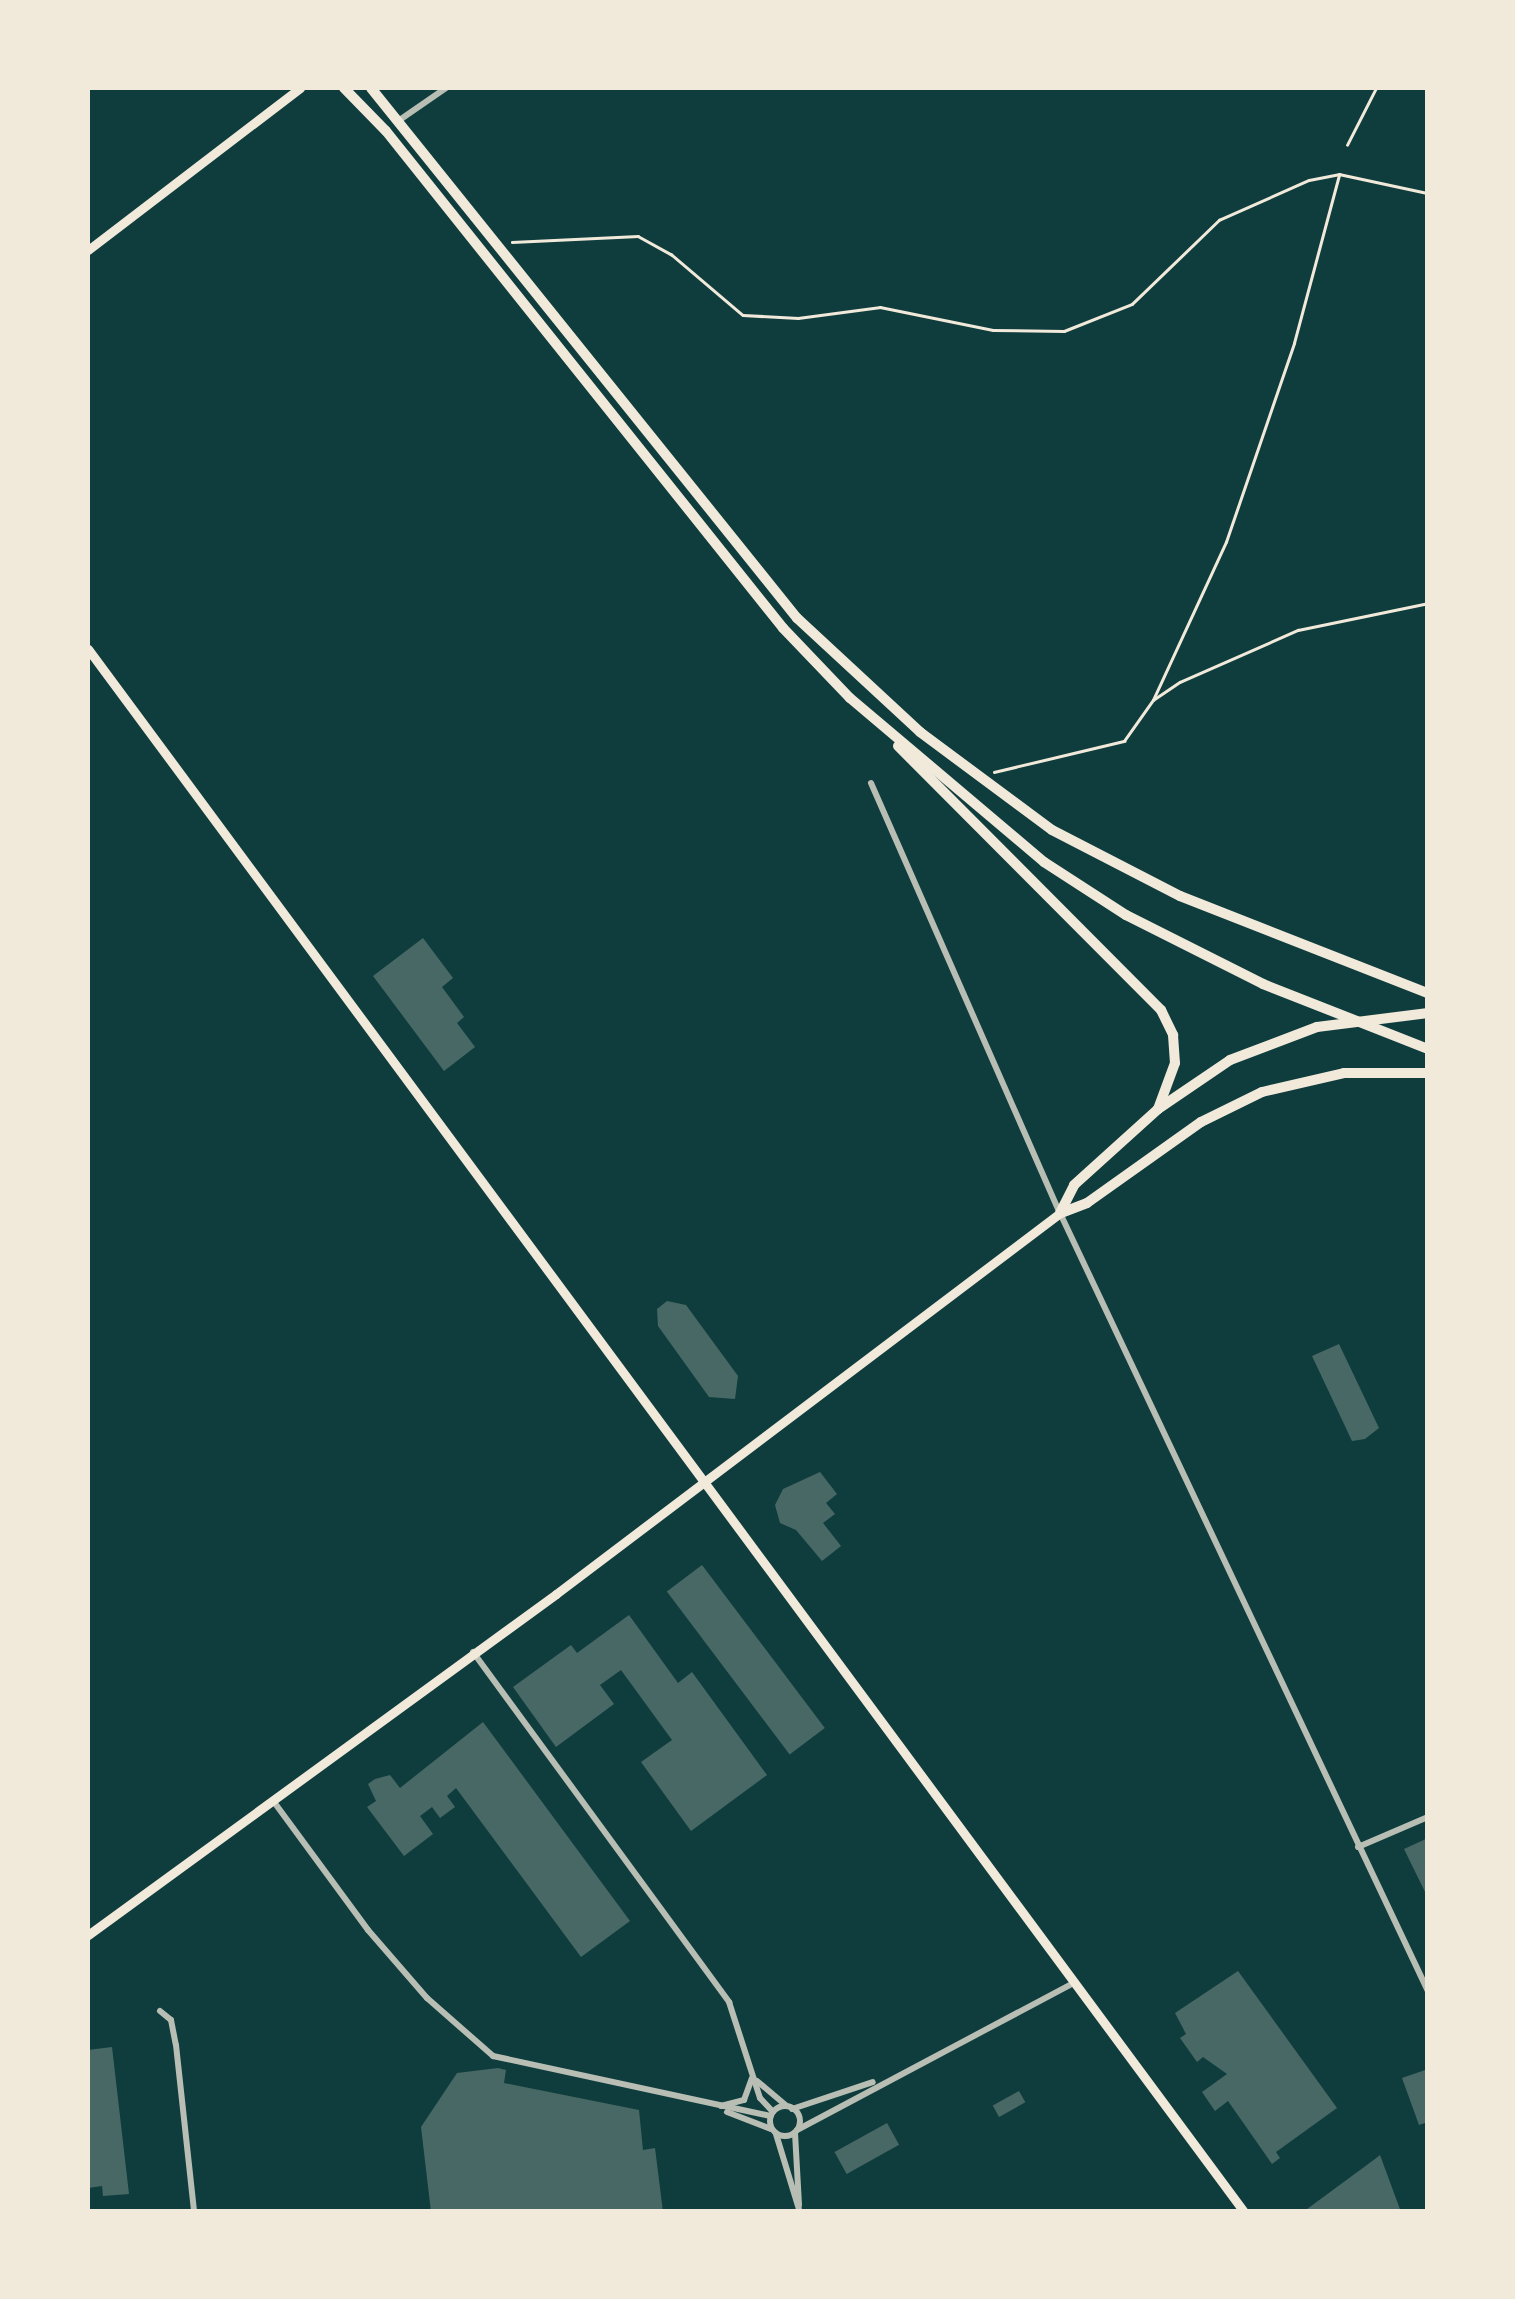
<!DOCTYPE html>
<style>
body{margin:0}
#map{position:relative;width:1515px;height:2299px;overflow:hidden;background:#0f3d3e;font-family:"IBM Plex Sans",sans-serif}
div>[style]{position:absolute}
.building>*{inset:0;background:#486865;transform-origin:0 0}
.path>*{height:2.5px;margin:-1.25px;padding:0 1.25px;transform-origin:1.25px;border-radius:1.25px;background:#f1e9da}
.minor>*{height:6px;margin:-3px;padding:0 3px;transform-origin:3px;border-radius:3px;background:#b8beb3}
.minor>.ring{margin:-3px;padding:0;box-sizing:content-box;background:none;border:6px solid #b8beb3;border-radius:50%}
.secondary>*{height:9px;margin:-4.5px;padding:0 4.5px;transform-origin:4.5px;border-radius:4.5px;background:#f1e9da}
.primary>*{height:9px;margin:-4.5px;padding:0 4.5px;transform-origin:4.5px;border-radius:4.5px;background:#f1e9da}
.trunk>*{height:10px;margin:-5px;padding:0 5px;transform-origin:5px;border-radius:5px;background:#f1e9da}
span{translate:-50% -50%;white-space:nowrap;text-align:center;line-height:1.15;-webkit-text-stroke:9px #f1e9da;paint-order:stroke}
.frame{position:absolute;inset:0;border:90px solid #f1e9da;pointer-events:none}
</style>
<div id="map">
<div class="building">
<div style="clip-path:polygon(423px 938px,453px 978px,442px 987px,464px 1017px,457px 1023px,475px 1047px,444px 1071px,373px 976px)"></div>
<div style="clip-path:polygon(667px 1301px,686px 1305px,738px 1376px,735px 1399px,709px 1397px,658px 1326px,657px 1309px)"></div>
<div style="clip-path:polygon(1339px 1344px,1379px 1428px,1365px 1439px,1352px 1441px,1312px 1356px)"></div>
<div style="clip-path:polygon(820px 1472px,837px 1494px,826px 1503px,835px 1514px,823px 1523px,841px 1546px,822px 1561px,796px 1530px,780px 1523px,775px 1505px,783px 1489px)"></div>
<div style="left:702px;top:1565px;width:204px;height:44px;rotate:53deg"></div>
<div style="clip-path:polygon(629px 1615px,678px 1683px,692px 1672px,767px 1775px,691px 1831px,641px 1762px,672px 1740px,621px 1670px,600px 1685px,614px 1704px,556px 1747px,513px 1687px,571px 1645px,577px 1653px)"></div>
<div style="clip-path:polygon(483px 1722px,630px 1921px,581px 1957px,456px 1788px,447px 1796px,455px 1807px,440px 1818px,432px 1807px,420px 1816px,433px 1834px,404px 1856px,367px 1807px,376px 1801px,368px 1784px,375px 1779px,390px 1775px,400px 1788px)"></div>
<div style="clip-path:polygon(1428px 1838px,1428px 1898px,1404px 1849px)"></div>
<div style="clip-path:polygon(1238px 1971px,1337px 2108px,1276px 2152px,1280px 2158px,1272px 2164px,1228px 2101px,1215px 2111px,1202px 2092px,1227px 2074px,1203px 2057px,1197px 2062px,1180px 2038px,1186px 2034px,1175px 2013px)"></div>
<div style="clip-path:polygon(112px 2047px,129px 2194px,103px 2196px,102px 2186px,88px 2188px,88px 2050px)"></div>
<div style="clip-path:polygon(498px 2068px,506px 2070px,504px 2083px,639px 2110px,643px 2150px,655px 2148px,663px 2212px,431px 2212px,421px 2127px,457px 2073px)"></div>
<div style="clip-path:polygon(1428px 2069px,1428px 2122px,1419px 2125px,1402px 2078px)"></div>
<div style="left:1019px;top:2091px;width:13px;height:30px;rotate:61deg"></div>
<div style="left:887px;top:2123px;width:25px;height:60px;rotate:61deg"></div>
<div style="clip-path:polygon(1380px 2155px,1401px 2212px,1303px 2212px,1375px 2159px)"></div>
</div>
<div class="path">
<div style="left:1347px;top:145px;width:64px;rotate:-63deg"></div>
<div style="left:512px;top:242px;width:126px;rotate:-2.7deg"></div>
<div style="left:638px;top:236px;width:38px;rotate:29deg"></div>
<div style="left:671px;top:254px;width:94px;rotate:40.3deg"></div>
<div style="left:743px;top:315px;width:55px;rotate:3.1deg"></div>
<div style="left:798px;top:318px;width:83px;rotate:-7.6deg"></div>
<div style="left:880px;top:307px;width:115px;rotate:11.5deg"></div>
<div style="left:993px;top:330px;width:71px;rotate:0.8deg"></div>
<div style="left:1064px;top:331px;width:73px;rotate:-21.7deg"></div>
<div style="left:1132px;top:304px;width:121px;rotate:-44deg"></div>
<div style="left:1219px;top:220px;width:98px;rotate:-24deg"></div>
<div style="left:1309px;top:180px;width:31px;rotate:-11deg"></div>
<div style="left:1339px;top:174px;width:91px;rotate:12.1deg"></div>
<div style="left:1153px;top:700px;width:174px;rotate:-65.2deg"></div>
<div style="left:1226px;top:542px;width:210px;rotate:-71.1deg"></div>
<div style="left:1294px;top:343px;width:174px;rotate:-75deg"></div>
<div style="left:994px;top:772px;width:134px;rotate:-13.4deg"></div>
<div style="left:1124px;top:741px;width:50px;rotate:-54.7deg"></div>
<div style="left:1153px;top:700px;width:32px;rotate:-34deg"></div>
<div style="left:1180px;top:682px;width:129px;rotate:-23.8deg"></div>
<div style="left:1298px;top:630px;width:133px;rotate:-11.7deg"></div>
</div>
<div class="minor">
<div style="left:401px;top:119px;width:55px;rotate:-34.6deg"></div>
<div style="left:871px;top:783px;width:470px;rotate:66.3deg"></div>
<div style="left:1060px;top:1213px;width:861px;rotate:64.69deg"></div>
<div style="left:473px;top:1652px;width:434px;rotate:53.8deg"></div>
<div style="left:729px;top:2002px;width:101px;rotate:72.1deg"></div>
<div style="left:760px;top:2098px;width:19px;rotate:47deg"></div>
<div style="left:274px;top:1802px;width:159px;rotate:53.7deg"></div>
<div style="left:368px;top:1930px;width:90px;rotate:49.1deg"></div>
<div style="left:427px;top:1998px;width:88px;rotate:41.3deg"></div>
<div style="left:493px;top:2056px;width:284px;rotate:12.2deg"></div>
<div style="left:1358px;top:1847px;width:76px;rotate:-23.2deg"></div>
<div style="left:160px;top:2011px;width:14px;rotate:39deg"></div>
<div style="left:171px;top:2020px;width:25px;rotate:79deg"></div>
<div style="left:176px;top:2045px;width:168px;rotate:83.8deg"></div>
<div style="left:757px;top:2081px;width:38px;rotate:40deg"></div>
<div style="left:721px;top:2106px;width:24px;rotate:-15deg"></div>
<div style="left:744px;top:2100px;width:23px;rotate:-70deg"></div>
<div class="ring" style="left:770px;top:2106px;width:24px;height:24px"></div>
<div style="left:792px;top:2109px;width:85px;rotate:-18.4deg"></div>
<div style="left:727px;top:2112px;width:47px;rotate:21.1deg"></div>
<div style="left:797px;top:2130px;width:313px;rotate:-28deg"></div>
<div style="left:795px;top:2133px;width:72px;rotate:86.8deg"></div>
<div style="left:776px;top:2134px;width:78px;rotate:73deg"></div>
</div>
<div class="secondary">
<div style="left:88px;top:250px;width:267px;rotate:-37.4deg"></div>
</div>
<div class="primary">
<div style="left:88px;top:649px;width:1944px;rotate:53.51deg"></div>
<div style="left:88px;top:1935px;width:579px;rotate:-36.08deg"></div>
<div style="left:556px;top:1594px;width:632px;rotate:-37.09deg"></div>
</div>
<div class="trunk">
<div style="left:344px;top:88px;width:60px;rotate:45.7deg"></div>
<div style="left:386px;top:131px;width:636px;rotate:51.38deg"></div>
<div style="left:783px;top:628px;width:97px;rotate:46.3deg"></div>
<div style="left:850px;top:698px;width:254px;rotate:40.2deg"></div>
<div style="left:1044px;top:862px;width:98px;rotate:32.9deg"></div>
<div style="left:1126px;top:915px;width:153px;rotate:26.7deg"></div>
<div style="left:1263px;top:984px;width:177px;rotate:21.5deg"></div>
<div style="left:371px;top:88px;width:680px;rotate:51.21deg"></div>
<div style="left:797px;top:618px;width:168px;rotate:42.8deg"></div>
<div style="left:920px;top:732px;width:164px;rotate:36.6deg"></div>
<div style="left:1052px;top:830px;width:144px;rotate:27.3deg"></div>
<div style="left:1180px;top:896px;width:266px;rotate:21.4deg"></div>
<div style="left:898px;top:746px;width:373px;rotate:45.1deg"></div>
<div style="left:1161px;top:1010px;width:28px;rotate:64deg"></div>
<div style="left:1173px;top:1035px;width:28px;rotate:86deg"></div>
<div style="left:1175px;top:1063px;width:49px;rotate:110.3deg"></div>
<div style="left:1060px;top:1213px;width:31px;rotate:-63deg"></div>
<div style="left:1074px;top:1185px;width:113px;rotate:-42.1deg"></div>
<div style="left:1158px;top:1109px;width:87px;rotate:-34.2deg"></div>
<div style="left:1230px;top:1060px;width:93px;rotate:-20.8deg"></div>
<div style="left:1317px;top:1027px;width:112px;rotate:-7.2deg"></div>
<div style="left:1061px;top:1213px;width:28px;rotate:-21deg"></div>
<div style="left:1087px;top:1203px;width:140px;rotate:-35.4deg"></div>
<div style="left:1201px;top:1122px;width:68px;rotate:-26.2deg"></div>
<div style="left:1262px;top:1092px;width:84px;rotate:-13deg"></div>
<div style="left:1344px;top:1073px;width:84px"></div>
</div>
<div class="frame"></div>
</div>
